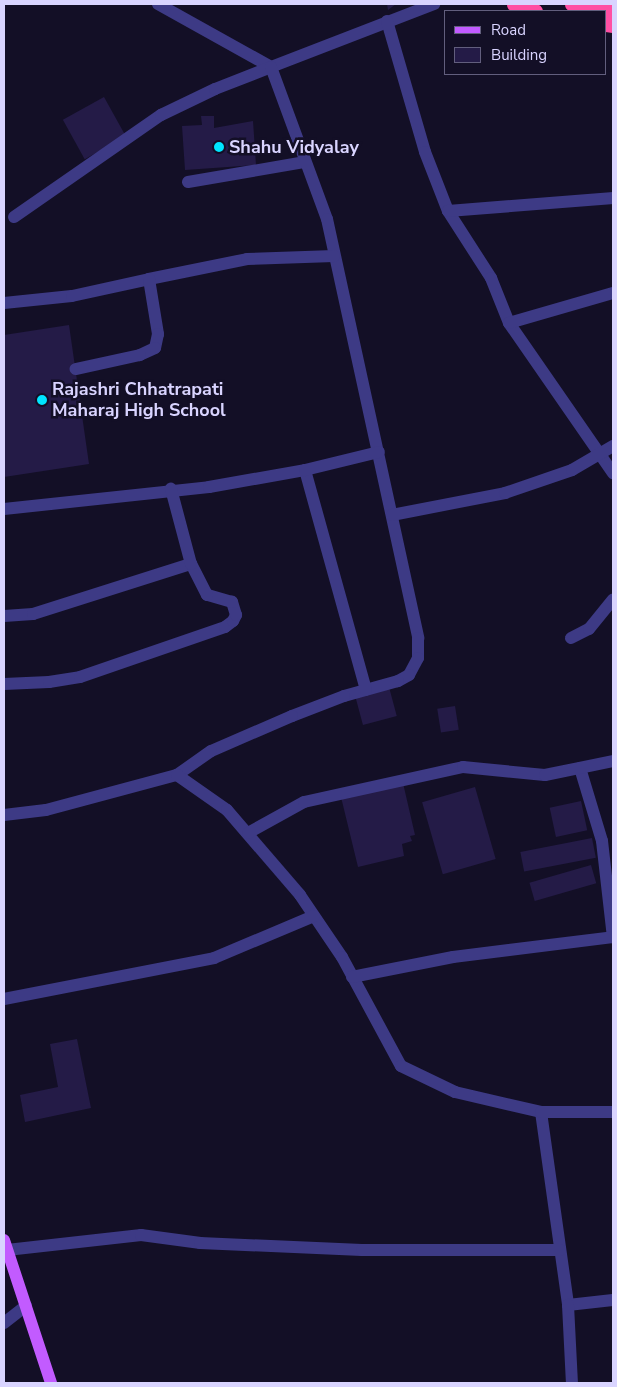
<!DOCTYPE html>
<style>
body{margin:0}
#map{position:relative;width:617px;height:1387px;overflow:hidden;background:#130f26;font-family:"Nunito Sans",sans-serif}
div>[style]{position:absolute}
.building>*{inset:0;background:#241b47;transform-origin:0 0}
.minor>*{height:12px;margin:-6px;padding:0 6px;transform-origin:6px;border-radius:6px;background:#3d3a85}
.major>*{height:12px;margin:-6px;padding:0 6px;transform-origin:6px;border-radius:6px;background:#c25bff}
.highway>*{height:15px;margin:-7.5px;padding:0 7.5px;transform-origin:7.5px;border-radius:7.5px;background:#ff4fa3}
.dots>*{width:14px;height:14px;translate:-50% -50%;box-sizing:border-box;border:2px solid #130f26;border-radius:50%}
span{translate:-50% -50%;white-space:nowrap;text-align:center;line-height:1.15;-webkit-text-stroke:5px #130f26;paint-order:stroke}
.poi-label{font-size:18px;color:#d9d4ff;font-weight:700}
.left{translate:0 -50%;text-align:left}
.frame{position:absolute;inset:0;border:5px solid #d9d4ff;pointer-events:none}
.legend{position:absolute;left:444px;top:10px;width:162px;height:65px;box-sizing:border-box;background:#130f26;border:1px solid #625e7d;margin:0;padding:6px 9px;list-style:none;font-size:15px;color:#d9d4ff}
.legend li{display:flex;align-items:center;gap:10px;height:25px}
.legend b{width:25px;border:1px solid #625e7d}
</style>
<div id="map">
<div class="building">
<div style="clip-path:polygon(387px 4px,396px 4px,388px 10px)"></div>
<div style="left:104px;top:97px;width:45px;height:47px;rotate:61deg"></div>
<div style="clip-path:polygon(201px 116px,214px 116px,214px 128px,253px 121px,256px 165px,185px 170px,182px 126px,202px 125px)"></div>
<div style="clip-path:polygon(69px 325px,89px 464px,4px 477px,4px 335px)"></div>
<div style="left:389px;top:687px;width:30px;height:35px;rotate:75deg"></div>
<div style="left:455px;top:706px;width:24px;height:18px;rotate:81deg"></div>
<div style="clip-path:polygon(403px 783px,415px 835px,410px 836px,412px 841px,402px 844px,404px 856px,358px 867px,341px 797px)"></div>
<div style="left:475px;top:787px;width:75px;height:55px;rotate:74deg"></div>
<div style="left:581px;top:801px;width:30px;height:32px;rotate:78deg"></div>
<div style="left:592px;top:838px;width:20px;height:73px;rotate:79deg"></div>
<div style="left:591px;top:865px;width:19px;height:64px;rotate:74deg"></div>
<div style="clip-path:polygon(77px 1039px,91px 1108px,25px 1122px,20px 1095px,58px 1087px,50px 1044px)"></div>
</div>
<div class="minor">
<div style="left:158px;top:4px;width:129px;rotate:29.1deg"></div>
<div style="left:271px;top:67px;width:175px;rotate:-21.1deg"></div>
<div style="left:387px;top:21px;width:136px;rotate:73.8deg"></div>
<div style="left:425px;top:152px;width:63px;rotate:68.7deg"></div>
<div style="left:448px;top:211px;width:80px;rotate:57.3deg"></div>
<div style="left:491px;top:278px;width:48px;rotate:68.2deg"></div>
<div style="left:509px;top:323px;width:183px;rotate:55.3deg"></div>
<div style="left:188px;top:182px;width:119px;rotate:-9.7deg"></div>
<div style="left:448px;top:211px;width:166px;rotate:-4.5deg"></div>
<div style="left:14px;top:217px;width:179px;rotate:-34.8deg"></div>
<div style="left:161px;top:115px;width:60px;rotate:-25.7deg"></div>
<div style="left:215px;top:89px;width:60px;rotate:-21.4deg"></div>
<div style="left:271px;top:67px;width:162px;rotate:69.8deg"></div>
<div style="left:327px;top:219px;width:429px;rotate:77.7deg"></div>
<div style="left:418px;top:638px;width:20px;rotate:90deg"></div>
<div style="left:418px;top:658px;width:19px;rotate:118deg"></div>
<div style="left:409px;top:675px;width:13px;rotate:151deg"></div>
<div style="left:398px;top:681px;width:56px;rotate:164.5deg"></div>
<div style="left:344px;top:696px;width:56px;rotate:159deg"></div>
<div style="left:292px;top:716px;width:88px;rotate:156.6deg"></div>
<div style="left:211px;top:751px;width:42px;rotate:144.8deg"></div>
<div style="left:149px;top:279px;width:100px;rotate:-11.5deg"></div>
<div style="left:247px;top:259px;width:87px;rotate:-2deg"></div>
<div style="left:4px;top:303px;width:68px;rotate:-5.9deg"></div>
<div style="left:72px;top:296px;width:79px;rotate:-12.4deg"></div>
<div style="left:149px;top:279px;width:56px;rotate:80.7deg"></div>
<div style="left:158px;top:334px;width:14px;rotate:102deg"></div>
<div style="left:155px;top:348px;width:17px;rotate:155deg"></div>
<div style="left:140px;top:355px;width:66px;rotate:167.7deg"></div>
<div style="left:509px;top:323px;width:108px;rotate:-16.1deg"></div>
<div style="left:305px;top:470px;width:228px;rotate:74.5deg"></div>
<div style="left:4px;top:509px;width:206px;rotate:-6.1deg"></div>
<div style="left:209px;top:487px;width:97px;rotate:-10deg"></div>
<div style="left:305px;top:470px;width:76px;rotate:-13.7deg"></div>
<div style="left:392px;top:515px;width:115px;rotate:-11deg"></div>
<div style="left:505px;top:493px;width:71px;rotate:-18.9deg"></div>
<div style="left:572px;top:470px;width:48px;rotate:-30.3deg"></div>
<div style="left:4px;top:616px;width:29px;rotate:-4deg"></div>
<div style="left:33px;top:614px;width:166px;rotate:-17.6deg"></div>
<div style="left:571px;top:638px;width:20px;rotate:-27deg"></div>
<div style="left:589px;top:629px;width:38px;rotate:-51deg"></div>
<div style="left:4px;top:684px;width:45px;rotate:-2.5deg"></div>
<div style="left:49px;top:682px;width:31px;rotate:-9deg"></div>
<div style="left:80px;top:677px;width:153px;rotate:-19deg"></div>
<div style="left:225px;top:627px;width:10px;rotate:-37deg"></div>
<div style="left:233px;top:621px;width:7px;rotate:-63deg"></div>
<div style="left:236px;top:615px;width:14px;rotate:-107deg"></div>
<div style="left:232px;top:602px;width:26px;rotate:-164deg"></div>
<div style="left:207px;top:595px;width:35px;rotate:-117deg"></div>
<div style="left:191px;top:564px;width:78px;rotate:-104.9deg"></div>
<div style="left:580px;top:768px;width:76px;rotate:73.2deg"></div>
<div style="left:602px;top:841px;width:97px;rotate:83.5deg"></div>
<div style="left:4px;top:815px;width:42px;rotate:-6.8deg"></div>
<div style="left:46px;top:810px;width:136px;rotate:-15deg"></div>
<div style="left:177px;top:775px;width:61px;rotate:35deg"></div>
<div style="left:227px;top:810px;width:112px;rotate:49.3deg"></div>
<div style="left:300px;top:895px;width:75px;rotate:55.9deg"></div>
<div style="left:342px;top:957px;width:124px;rotate:61.6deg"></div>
<div style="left:401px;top:1066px;width:60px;rotate:25.7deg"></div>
<div style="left:455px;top:1092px;width:88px;rotate:13.1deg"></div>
<div style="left:541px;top:1112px;width:195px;rotate:82deg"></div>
<div style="left:568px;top:1305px;width:45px;rotate:-6.3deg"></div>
<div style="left:248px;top:833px;width:64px;rotate:-29deg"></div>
<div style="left:304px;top:802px;width:163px;rotate:-12.4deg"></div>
<div style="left:463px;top:767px;width:82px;rotate:5.6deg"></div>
<div style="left:545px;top:775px;width:69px;rotate:-11.6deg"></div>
<div style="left:352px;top:977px;width:103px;rotate:-11.2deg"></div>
<div style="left:453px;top:957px;width:161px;rotate:-7.1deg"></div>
<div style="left:4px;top:999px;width:214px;rotate:-11deg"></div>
<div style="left:214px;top:958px;width:108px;rotate:-22.8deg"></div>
<div style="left:541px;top:1112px;width:72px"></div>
<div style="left:7px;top:1250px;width:135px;rotate:-6.4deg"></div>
<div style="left:141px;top:1235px;width:60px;rotate:7.7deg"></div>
<div style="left:200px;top:1243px;width:162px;rotate:2.5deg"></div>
<div style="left:362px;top:1250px;width:198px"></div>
<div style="left:568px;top:1305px;width:78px;rotate:87.1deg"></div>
<div style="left:4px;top:1323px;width:28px;rotate:-38deg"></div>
</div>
<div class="major">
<div style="left:4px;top:1240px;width:151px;rotate:71.8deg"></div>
</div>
<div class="highway">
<div style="left:514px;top:4px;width:22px;rotate:18deg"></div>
<div style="left:572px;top:4px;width:42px;rotate:9.7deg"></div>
<div style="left:606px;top:24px;width:7px;rotate:8deg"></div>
</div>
<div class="dots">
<div style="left:219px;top:147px;background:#00e5ff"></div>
<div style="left:42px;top:400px;background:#00e5ff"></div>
</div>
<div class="poi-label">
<span class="left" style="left:229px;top:147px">Shahu Vidyalay</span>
<span class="left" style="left:52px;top:400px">Rajashri Chhatrapati<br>Maharaj High School</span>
</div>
<div class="frame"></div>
<ul class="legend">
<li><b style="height:6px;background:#c25bff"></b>Road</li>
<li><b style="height:14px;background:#241b47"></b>Building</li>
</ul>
</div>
